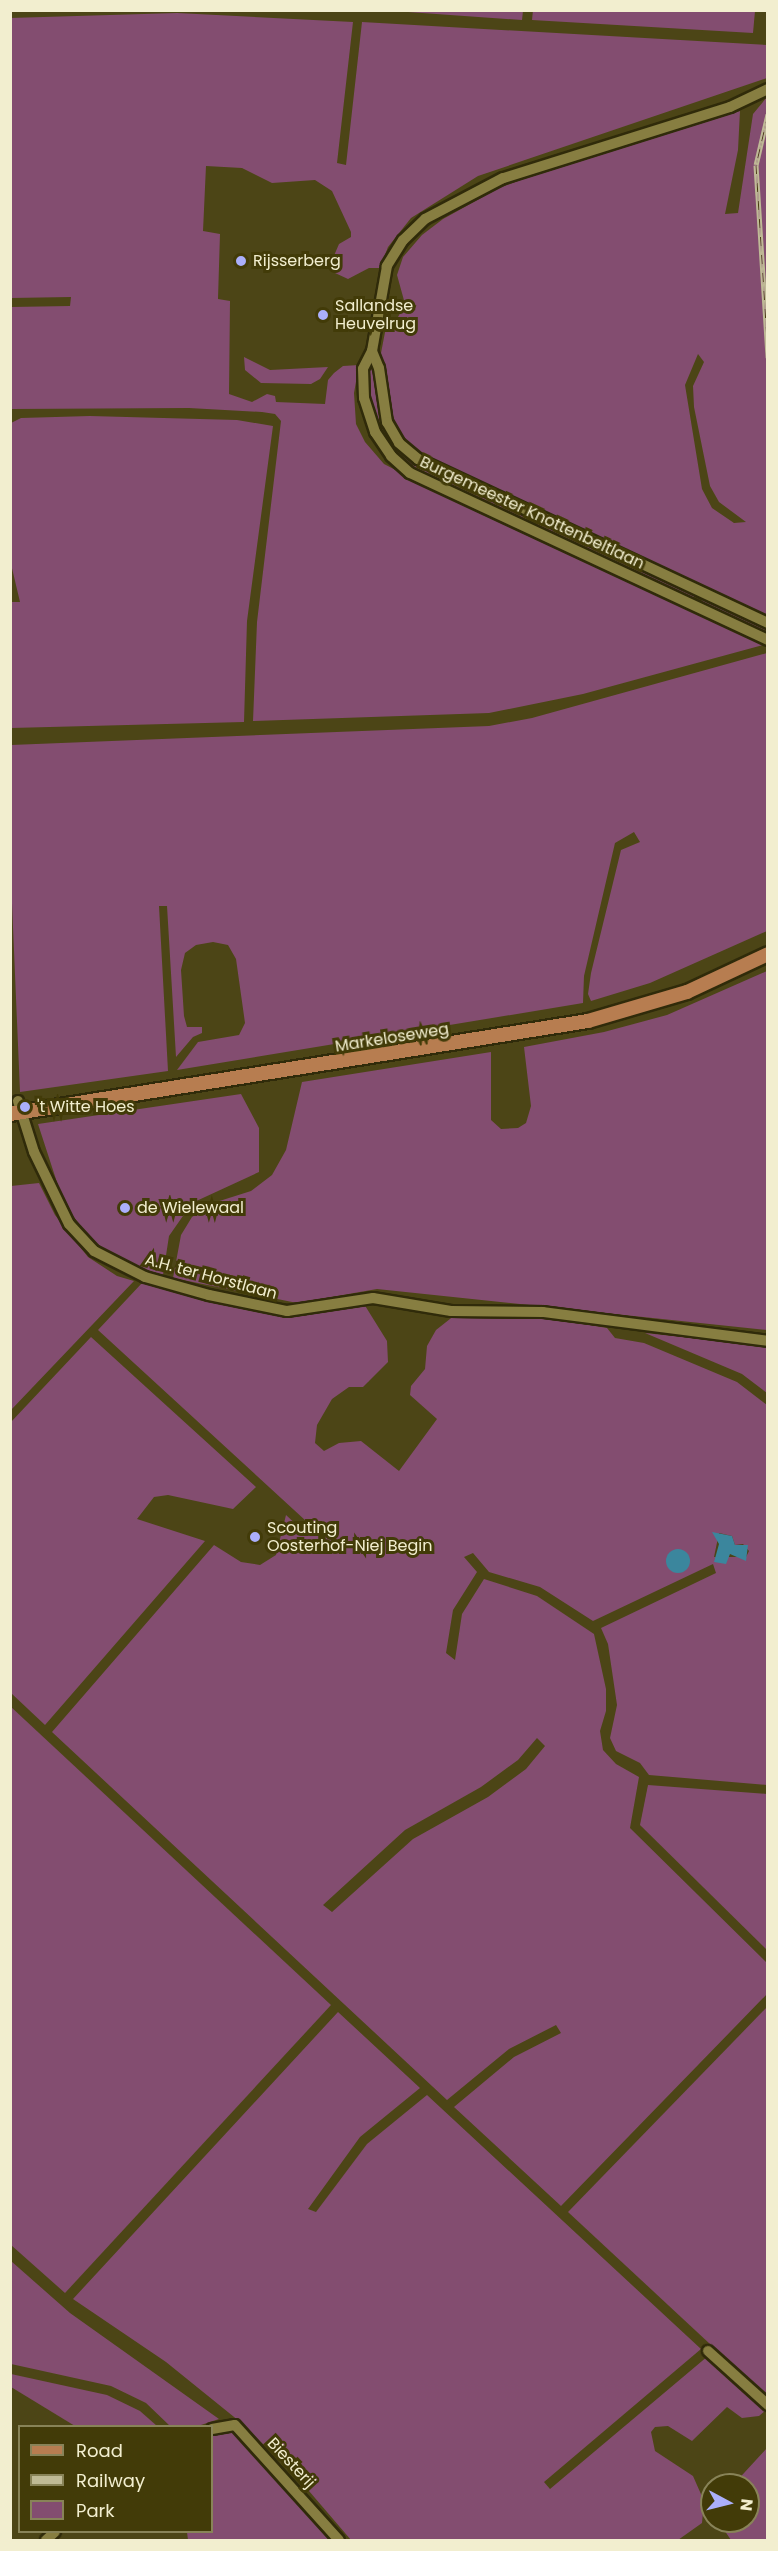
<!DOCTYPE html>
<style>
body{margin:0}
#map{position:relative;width:778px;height:2551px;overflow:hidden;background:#4c4516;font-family:Poppins,sans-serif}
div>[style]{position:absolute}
.green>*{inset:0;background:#834d70;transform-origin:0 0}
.water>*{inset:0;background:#3b869d}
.round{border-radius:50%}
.roads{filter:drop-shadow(2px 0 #302b0a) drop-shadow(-2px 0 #302b0a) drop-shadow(0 2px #302b0a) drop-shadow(0 -2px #302b0a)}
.minor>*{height:10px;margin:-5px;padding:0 5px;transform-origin:5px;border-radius:5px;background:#877e41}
.major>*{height:14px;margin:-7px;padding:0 7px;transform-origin:7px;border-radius:7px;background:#b77d50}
.rail>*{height:5px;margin-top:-2.5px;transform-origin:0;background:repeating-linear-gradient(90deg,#423b08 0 9px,#bfba96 0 18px);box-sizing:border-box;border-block:2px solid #bfba96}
.dots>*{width:16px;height:16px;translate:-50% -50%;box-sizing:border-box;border:3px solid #423b08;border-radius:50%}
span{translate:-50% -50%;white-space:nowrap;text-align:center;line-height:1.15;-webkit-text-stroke:6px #423b08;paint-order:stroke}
.poi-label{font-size:16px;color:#f2eecf}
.left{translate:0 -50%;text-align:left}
.street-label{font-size:16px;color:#f2eecf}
.frame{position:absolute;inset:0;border:12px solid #f2eecf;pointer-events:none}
.legend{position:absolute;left:18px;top:2425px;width:195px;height:108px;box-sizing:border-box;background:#423b08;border:2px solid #888358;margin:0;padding:8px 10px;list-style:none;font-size:18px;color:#f2eecf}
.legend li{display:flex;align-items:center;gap:12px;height:30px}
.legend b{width:30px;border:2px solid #888358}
.north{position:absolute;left:700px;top:2473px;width:60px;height:60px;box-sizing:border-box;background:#423b08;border:2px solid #888358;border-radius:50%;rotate:97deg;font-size:16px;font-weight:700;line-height:24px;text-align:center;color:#f2eecf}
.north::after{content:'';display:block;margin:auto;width:21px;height:27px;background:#abaffb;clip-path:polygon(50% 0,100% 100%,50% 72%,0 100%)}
</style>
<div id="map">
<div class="green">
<div style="clip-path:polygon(533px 10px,755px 10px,755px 11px,753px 33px,532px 20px)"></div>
<div style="clip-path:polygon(394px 11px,523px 10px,523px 11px,522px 20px)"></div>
<div style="clip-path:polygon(177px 13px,353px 22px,337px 163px,346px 165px,362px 22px,767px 45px,767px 78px,478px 176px,411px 218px,388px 247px,380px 268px,369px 268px,348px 279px,335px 273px,333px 258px,339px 244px,351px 237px,351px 232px,332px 191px,315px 180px,272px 183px,242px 168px,206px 166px,203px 231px,220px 234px,218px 299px,230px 301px,229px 394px,252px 402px,267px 394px,275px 396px,276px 402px,325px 404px,328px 380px,334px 373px,343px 366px,359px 365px,354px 393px,356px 424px,365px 442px,384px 464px,479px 513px,763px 645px,583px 694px,489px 713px,253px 721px,257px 622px,281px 421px,275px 414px,262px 412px,189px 408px,11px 409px,11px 307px,70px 306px,71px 297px,11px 298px,10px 18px)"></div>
<div style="clip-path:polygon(evenodd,767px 97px,767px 617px,416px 454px,389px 420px,381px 353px,386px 327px,398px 317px,405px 304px,397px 275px,403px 257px,422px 235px,443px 219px,499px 188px,553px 168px,740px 111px,738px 150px,725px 214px,738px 213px,753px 114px,767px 97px,698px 354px,704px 362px,693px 386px,694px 407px,710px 486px,719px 502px,746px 522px,734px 523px,712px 508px,702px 489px,685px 385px,698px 354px)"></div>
<div style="clip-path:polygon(244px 357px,270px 370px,328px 367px,320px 379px,311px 384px,261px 383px,245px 370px)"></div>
<div style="clip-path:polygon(370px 365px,373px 365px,396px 442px,528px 515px,524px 523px,425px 478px,398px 461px,378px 429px,368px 400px,366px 371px)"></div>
<div style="clip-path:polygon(90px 416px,237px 420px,273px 426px,247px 621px,244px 722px,11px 728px,11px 602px,20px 602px,11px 564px,11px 423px,21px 418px)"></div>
<div style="left:539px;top:520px;width:173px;height:9px;rotate:25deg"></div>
<div style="left:704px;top:596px;width:70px;height:10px;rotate:25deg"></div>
<div style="clip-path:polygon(767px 653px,767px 931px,650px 983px,591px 1001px,588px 994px,591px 973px,621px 850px,640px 842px,634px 832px,615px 843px,584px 976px,583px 1003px,177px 1070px,198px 1042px,239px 1035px,245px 1023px,236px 959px,228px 945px,213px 942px,196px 945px,185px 953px,181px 970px,184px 1016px,187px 1027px,202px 1027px,202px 1033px,193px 1037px,176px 1057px,167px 906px,159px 906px,168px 1071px,20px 1092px,11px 880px,11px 745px,489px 726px,532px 718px)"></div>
<div style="clip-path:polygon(767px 971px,767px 1330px,377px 1289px,297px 1303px,173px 1278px,181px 1235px,192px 1217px,210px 1204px,251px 1191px,272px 1175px,286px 1150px,302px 1082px,491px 1052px,491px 1120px,501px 1129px,518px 1128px,526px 1123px,531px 1106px,524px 1047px,604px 1032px,667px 1015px)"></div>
<div style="clip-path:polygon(241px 1094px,259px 1128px,259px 1172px,192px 1203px,169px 1236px,163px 1275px,127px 1264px,99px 1250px,64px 1204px,38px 1124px)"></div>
<div style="clip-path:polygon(39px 1183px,55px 1215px,88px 1257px,117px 1276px,134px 1281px,11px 1410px,11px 1186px)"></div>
<div style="clip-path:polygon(evenodd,142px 1283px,277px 1314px,302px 1316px,364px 1304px,387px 1341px,388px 1362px,363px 1387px,349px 1387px,332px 1399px,317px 1425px,315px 1443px,324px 1451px,339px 1443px,361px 1441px,399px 1471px,437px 1419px,410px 1395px,411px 1386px,425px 1369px,427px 1346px,436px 1330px,455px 1315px,543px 1317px,607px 1328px,615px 1338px,644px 1343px,737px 1382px,767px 1405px,767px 1785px,649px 1775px,640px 1763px,616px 1751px,610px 1738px,617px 1705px,608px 1644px,601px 1628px,716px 1573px,713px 1564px,593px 1621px,540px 1587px,489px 1572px,473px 1553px,464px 1557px,477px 1572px,453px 1610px,446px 1653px,455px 1660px,462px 1614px,484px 1579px,537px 1596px,594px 1634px,606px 1689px,606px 1711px,600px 1731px,603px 1750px,616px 1764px,639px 1777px,630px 1828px,767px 1963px,767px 1994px,561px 2206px,454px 2107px,514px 2057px,561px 2033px,556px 2025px,509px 2049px,447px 2100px,52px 1732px,214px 1545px,241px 1562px,260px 1565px,276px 1555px,286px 1515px,300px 1528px,306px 1521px,98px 1330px,142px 1283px,719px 1533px,732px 1536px,735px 1545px,743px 1544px,749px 1551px,746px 1557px,714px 1557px,719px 1533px,142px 1283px,537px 1738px,545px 1746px,526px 1769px,488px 1797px,413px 1839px,332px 1912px,323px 1905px,405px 1830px,481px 1787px,518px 1760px,537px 1738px)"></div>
<div style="clip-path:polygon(645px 1333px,767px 1346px,767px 1393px,742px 1374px)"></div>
<div style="clip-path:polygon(91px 1337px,256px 1487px,233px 1509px,168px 1495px,154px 1497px,137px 1519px,205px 1541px,45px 1725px,11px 1693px,11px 1422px)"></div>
<div style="clip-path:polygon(10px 1706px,331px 2005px,65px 2293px,11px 2245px)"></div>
<div style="clip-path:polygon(648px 1785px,767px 1794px,767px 1950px,640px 1825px)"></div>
<div style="clip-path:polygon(767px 2007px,767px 2397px,568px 2212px)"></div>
<div style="clip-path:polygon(338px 2012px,420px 2088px,360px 2137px,308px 2209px,316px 2212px,367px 2144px,427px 2095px,701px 2349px,544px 2482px,550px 2489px,708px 2356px,767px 2409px,759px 2416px,742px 2418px,727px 2407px,692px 2441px,668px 2426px,655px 2427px,651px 2432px,655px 2451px,693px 2476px,704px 2501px,702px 2523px,678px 2540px,351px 2540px,297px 2477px,239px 2421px,166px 2362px,73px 2299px)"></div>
<div style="clip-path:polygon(11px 2261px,70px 2313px,219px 2419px,198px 2426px,170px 2426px,146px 2403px,111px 2386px,11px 2364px)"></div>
<div style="clip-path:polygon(11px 2374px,107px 2395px,140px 2411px,157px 2426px,75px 2426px,11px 2387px)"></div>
<div style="clip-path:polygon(223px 2429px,233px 2431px,336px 2540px,188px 2540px,187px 2532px,212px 2532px,212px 2433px)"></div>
<div style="clip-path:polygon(767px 2448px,767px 2540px,731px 2540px,718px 2521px,748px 2521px,748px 2485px,733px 2485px)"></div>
</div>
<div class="water">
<div style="clip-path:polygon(712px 1532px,732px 1536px,735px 1545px,748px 1545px,746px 1561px,730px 1554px,726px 1564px,714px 1562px,719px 1544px)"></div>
<div class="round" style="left:666px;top:1549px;width:24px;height:24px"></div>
</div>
<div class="roads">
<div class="minor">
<div style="left:768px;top:89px;width:42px;rotate:154.7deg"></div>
<div style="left:730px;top:107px;width:238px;rotate:162.6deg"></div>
<div style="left:503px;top:178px;width:88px;rotate:152.3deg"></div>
<div style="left:425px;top:219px;width:30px;rotate:136deg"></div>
<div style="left:403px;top:240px;width:31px;rotate:122deg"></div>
<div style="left:387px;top:266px;width:86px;rotate:100deg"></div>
<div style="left:372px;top:351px;width:20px;rotate:117deg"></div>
<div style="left:363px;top:369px;width:29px;rotate:88deg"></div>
<div style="left:364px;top:398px;width:36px;rotate:72deg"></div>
<div style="left:375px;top:432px;width:29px;rotate:56deg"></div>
<div style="left:391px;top:456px;width:25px;rotate:42deg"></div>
<div style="left:410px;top:473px;width:395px;rotate:25deg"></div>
<div style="left:372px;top:351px;width:18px;rotate:68deg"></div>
<div style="left:379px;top:368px;width:55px;rotate:81.6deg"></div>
<div style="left:387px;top:422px;width:24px;rotate:60deg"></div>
<div style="left:399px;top:443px;width:25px;rotate:40deg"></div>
<div style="left:418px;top:459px;width:387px;rotate:25.1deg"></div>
<div style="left:18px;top:1101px;width:53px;rotate:72.6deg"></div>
<div style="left:34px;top:1152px;width:80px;rotate:64.1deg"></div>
<div style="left:69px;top:1224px;width:37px;rotate:47deg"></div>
<div style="left:94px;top:1251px;width:57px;rotate:27deg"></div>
<div style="left:145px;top:1277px;width:66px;rotate:15.7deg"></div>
<div style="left:209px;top:1295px;width:80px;rotate:11.6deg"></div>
<div style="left:287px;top:1311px;width:87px;rotate:-8.6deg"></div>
<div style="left:373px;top:1298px;width:79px;rotate:9.5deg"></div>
<div style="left:451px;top:1311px;width:92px;rotate:0.6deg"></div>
<div style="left:543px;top:1312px;width:227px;rotate:7.3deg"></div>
<div style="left:708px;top:2351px;width:81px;rotate:42deg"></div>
<div style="left:212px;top:2429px;width:23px;rotate:-10deg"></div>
<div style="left:235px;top:2425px;width:155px;rotate:47.9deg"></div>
<div style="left:46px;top:2540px;width:12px;rotate:-42deg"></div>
</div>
<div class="major">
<div style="left:10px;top:1114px;width:585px;rotate:-9.14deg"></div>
<div style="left:588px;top:1021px;width:103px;rotate:-16.3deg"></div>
<div style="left:687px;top:992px;width:89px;rotate:-25.1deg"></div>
</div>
</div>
<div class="rail">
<div style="left:768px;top:114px;width:52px;rotate:103.2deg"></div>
<div style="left:756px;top:165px;width:193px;rotate:86.4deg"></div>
</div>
<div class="dots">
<div style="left:241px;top:261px;background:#abaffb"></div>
<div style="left:323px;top:315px;background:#abaffb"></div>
<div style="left:25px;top:1107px;background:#abaffb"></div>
<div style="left:125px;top:1208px;background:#abaffb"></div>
<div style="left:255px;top:1537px;background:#abaffb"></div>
</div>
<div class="poi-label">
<span class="left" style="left:253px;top:261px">Rijsserberg</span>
<span class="left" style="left:335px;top:315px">Sallandse<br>Heuvelrug</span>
<span class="left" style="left:37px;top:1107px">'t Witte Hoes</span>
<span class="left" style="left:137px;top:1208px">de Wielewaal</span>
<span class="left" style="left:267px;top:1537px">Scouting<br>Oosterhof-Niej Begin</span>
</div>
<div class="street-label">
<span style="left:532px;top:513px;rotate:25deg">Burgemeester Knottenbeltlaan</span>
<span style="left:392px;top:1038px;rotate:-9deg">Markeloseweg</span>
<span style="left:211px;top:1277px;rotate:15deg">A.H. ter Horstlaan</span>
<span style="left:291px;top:2463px;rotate:47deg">Biesterij</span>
</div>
<div class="frame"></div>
<ul class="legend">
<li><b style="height:8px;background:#b77d50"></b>Road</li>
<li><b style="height:8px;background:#bfba96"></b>Railway</li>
<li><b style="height:16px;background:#834d70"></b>Park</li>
</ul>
<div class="north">N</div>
</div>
